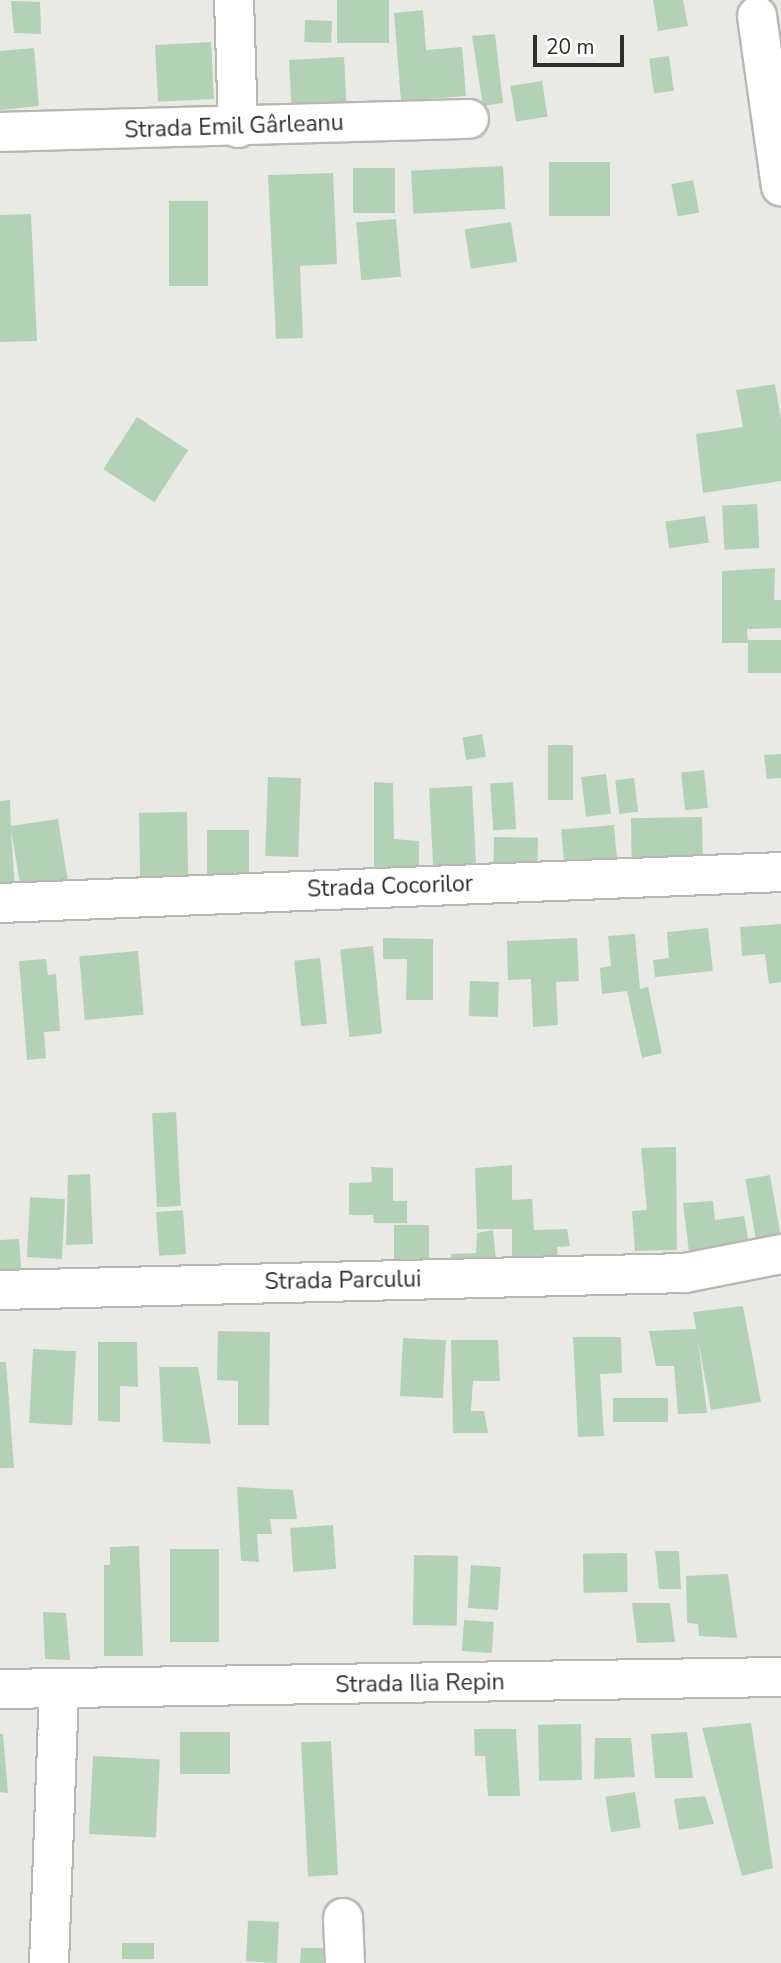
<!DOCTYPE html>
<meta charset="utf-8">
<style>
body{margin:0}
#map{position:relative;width:781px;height:1963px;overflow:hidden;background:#e9eae6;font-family:"Nunito Sans",sans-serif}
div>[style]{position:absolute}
.building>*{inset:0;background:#b3d1b5;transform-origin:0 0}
.roads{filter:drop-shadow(2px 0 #b7b8b4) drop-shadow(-2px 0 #b7b8b4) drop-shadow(0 2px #b7b8b4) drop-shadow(0 -2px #b7b8b4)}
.minor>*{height:38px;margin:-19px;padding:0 19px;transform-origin:19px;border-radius:19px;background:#fff}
span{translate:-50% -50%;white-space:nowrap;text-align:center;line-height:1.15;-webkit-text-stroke:5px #fff;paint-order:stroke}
.street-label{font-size:23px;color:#2f2f2e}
.scale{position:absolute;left:533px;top:35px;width:91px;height:32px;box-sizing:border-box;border:4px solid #2f2f2e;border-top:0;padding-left:9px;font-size:21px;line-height:24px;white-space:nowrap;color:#2f2f2e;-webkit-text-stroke:5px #fff;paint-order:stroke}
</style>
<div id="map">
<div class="building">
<div style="left:337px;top:0;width:52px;height:43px"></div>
<div style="clip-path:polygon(653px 0,683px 0,688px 26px,658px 31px)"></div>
<div style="clip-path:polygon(11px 1px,40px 2px,41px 34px,14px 33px)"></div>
<div style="clip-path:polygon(423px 10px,426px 50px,462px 47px,466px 96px,401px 101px,394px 13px)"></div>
<div style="left:305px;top:20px;width:27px;height:22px;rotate:2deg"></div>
<div style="clip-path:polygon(495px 34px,503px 103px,483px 106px,472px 36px)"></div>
<div style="left:211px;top:42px;width:57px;height:56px;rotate:87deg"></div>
<div style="clip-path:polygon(34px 48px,39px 106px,0 110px,0 51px)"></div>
<div style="left:669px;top:56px;width:35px;height:20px;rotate:82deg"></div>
<div style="left:344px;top:57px;width:44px;height:55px;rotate:87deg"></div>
<div style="left:542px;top:81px;width:36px;height:32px;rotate:81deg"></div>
<div style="left:549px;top:162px;width:61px;height:54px"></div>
<div style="left:503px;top:166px;width:43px;height:92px;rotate:87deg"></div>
<div style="left:353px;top:168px;width:42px;height:45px"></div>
<div style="clip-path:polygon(333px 173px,337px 264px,300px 266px,303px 338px,276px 339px,268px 175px)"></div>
<div style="left:693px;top:180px;width:33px;height:22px;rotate:79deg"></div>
<div style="left:169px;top:201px;width:39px;height:85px"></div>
<div style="clip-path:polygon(31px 214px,37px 341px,0 342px,0 215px)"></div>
<div style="left:396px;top:219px;width:58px;height:40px;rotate:85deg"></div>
<div style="left:511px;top:222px;width:40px;height:47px;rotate:81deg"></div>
<div style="clip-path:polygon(775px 384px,781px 419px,781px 481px,703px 493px,696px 434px,743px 427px,736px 390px)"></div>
<div style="left:137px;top:417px;width:61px;height:62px;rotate:33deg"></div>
<div style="left:757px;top:504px;width:44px;height:35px;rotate:87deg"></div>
<div style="left:705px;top:516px;width:27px;height:40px;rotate:82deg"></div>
<div style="clip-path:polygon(775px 568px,774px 600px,781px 600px,781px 628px,747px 629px,748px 643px,722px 643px,722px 571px)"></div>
<div style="left:781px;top:640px;width:33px;height:33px;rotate:90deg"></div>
<div style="left:482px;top:734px;width:23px;height:20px;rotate:80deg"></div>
<div style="left:548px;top:745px;width:25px;height:55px"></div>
<div style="clip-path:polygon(781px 754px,781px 778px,767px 779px,764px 755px)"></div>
<div style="left:704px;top:770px;width:38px;height:23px;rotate:84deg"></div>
<div style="left:606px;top:774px;width:40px;height:25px;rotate:83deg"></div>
<div style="left:268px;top:777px;width:33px;height:79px;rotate:2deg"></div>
<div style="left:634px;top:778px;width:34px;height:19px;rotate:83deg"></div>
<div style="clip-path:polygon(374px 782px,393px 783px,394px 839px,419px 841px,419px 875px,374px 877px)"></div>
<div style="left:513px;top:782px;width:47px;height:23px;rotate:86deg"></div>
<div style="left:472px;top:786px;width:89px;height:43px;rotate:87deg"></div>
<div style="clip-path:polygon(10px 800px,11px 826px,58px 819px,68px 882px,21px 889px,11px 830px,15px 890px,0 890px,0 801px)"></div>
<div style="left:187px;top:812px;width:76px;height:48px;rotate:89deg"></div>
<div style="left:702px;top:817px;width:43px;height:71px;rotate:89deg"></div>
<div style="left:614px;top:825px;width:46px;height:53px;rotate:85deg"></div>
<div style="left:207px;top:830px;width:42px;height:56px"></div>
<div style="left:494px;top:837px;width:44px;height:35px;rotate:1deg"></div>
<div style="clip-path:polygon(781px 924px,781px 982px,769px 984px,765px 954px,742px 956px,740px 927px)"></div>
<div style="clip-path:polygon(708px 928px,713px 971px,655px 977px,653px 960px,669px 958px,667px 932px)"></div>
<div style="clip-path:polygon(635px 934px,640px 989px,648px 987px,662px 1053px,642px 1058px,627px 991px,602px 994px,600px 968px,611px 966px,608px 936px)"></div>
<div style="clip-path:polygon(383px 938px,433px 939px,433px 1000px,406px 1000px,407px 959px,383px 959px)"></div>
<div style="clip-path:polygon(577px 938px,579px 981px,556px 982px,558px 1025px,533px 1027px,531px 979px,508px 980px,507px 941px)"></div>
<div style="left:373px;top:946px;width:88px;height:33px;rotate:84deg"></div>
<div style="left:138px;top:951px;width:64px;height:59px;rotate:85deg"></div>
<div style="left:320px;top:958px;width:66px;height:26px;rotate:84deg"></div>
<div style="clip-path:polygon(46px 959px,48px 975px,56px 974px,60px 1031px,44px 1032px,46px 1058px,27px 1060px,19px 961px)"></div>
<div style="left:470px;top:981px;width:29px;height:35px;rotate:2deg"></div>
<div style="left:176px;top:1112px;width:94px;height:24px;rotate:87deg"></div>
<div style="clip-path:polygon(676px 1147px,677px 1250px,635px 1251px,632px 1211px,647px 1210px,641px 1148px)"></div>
<div style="clip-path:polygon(512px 1165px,512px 1200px,532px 1199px,534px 1230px,567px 1229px,570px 1246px,557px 1247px,559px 1268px,512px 1271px,512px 1229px,477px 1229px,475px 1168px)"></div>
<div style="clip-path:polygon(371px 1167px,393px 1168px,393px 1201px,407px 1201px,407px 1223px,374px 1223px,373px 1215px,349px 1215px,349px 1183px,372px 1182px)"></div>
<div style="clip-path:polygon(90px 1174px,93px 1244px,66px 1245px,68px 1175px)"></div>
<div style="left:770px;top:1175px;width:61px;height:25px;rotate:80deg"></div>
<div style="left:65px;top:1199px;width:60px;height:35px;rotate:93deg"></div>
<div style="clip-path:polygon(713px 1201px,715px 1220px,744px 1216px,749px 1243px,689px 1252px,683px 1203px)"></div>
<div style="left:183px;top:1210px;width:44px;height:27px;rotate:86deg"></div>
<div style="left:429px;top:1225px;width:47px;height:35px;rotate:90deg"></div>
<div style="clip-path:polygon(493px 1230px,497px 1271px,451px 1271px,451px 1254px,476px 1253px,477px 1233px)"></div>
<div style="clip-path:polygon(19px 1239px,22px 1281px,0 1281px,0 1240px)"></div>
<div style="clip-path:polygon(743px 1306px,761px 1402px,711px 1410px,698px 1340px,707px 1413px,678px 1414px,674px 1366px,656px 1366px,649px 1331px,696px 1329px,693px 1312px)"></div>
<div style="clip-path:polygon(218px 1331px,270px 1332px,269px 1425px,238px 1425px,238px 1381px,217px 1380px)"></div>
<div style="clip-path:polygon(573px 1337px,621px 1337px,622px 1373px,600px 1374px,604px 1436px,578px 1437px)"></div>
<div style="left:403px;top:1338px;width:43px;height:58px;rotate:3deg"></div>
<div style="clip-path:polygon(451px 1340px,498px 1340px,500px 1381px,473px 1381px,471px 1411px,484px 1411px,488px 1433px,453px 1433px)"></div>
<div style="clip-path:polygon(98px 1342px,137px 1342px,138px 1387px,120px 1386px,120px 1422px,98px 1421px)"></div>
<div style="left:33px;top:1349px;width:43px;height:74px;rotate:3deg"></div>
<div style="clip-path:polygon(0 1362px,6px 1362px,14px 1468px,0 1468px)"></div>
<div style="clip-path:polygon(159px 1367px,198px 1367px,211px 1444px,163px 1442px)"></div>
<div style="left:668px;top:1398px;width:24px;height:55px;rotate:90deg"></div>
<div style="clip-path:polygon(237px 1487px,293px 1490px,297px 1519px,270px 1519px,272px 1534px,257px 1534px,259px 1562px,241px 1561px)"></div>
<div style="left:333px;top:1525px;width:44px;height:43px;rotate:86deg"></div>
<div style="clip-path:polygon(139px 1546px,143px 1656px,104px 1656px,104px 1565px,110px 1565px,110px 1547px)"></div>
<div style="left:170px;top:1549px;width:49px;height:93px"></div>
<div style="clip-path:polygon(655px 1551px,679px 1551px,681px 1589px,659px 1589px)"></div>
<div style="left:627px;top:1553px;width:39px;height:44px;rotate:89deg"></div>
<div style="left:414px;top:1555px;width:44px;height:70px;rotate:1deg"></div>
<div style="left:471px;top:1565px;width:30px;height:43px;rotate:4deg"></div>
<div style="clip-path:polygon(728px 1574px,737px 1638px,699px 1636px,698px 1624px,687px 1623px,686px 1576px)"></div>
<div style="clip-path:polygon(632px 1603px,670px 1603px,675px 1642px,637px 1643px)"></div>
<div style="clip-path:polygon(43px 1612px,66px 1613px,70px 1660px,45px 1659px)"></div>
<div style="left:464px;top:1620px;width:30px;height:31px;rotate:4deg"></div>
<div style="clip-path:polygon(751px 1723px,773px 1868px,742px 1876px,702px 1728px)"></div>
<div style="left:581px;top:1724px;width:56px;height:43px;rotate:89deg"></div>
<div style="clip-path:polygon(474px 1729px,516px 1729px,520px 1796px,488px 1796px,485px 1756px,475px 1756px)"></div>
<div style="left:180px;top:1732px;width:50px;height:42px"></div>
<div style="clip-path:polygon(687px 1732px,693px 1778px,655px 1778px,651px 1734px)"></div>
<div style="clip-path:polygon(0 1734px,3px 1734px,8px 1793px,0 1792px)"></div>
<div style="clip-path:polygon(595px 1738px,631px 1738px,635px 1777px,594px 1779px)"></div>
<div style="left:331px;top:1741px;width:134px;height:30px;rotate:87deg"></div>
<div style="left:93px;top:1756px;width:67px;height:78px;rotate:3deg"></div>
<div style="left:635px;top:1792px;width:36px;height:30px;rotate:81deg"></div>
<div style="clip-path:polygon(705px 1796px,714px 1824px,679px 1830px,674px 1799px)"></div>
<div style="left:279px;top:1922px;width:41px;height:31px;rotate:93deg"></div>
<div style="left:122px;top:1943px;width:32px;height:16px"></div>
<div style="clip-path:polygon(301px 1948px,323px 1948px,323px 1961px,328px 1963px,300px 1963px)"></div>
</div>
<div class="roads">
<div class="minor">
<div style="left:234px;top:0;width:128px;rotate:88.2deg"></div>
<div style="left:757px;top:16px;width:172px;rotate:82deg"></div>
<div style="left:0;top:132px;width:469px;rotate:-1.6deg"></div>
<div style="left:0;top:903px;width:782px;rotate:-2.27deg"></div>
<div style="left:0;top:1290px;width:685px;rotate:-1.42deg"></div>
<div style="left:685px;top:1273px;width:98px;rotate:-11.2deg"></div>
<div style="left:0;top:1689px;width:781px;rotate:-0.88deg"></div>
<div style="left:343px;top:1918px;width:45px;rotate:87.5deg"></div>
<div style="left:49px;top:1963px;width:275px;rotate:-87.9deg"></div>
</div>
</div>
<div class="street-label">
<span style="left:234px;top:127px;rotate:-2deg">Strada Emil Gârleanu</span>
<span style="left:390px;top:887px;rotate:-2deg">Strada Cocorilor</span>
<span style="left:343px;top:1281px;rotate:-1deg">Strada Parcului</span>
<span style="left:420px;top:1684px;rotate:-1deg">Strada Ilia Repin</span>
</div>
<div class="scale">20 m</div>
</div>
